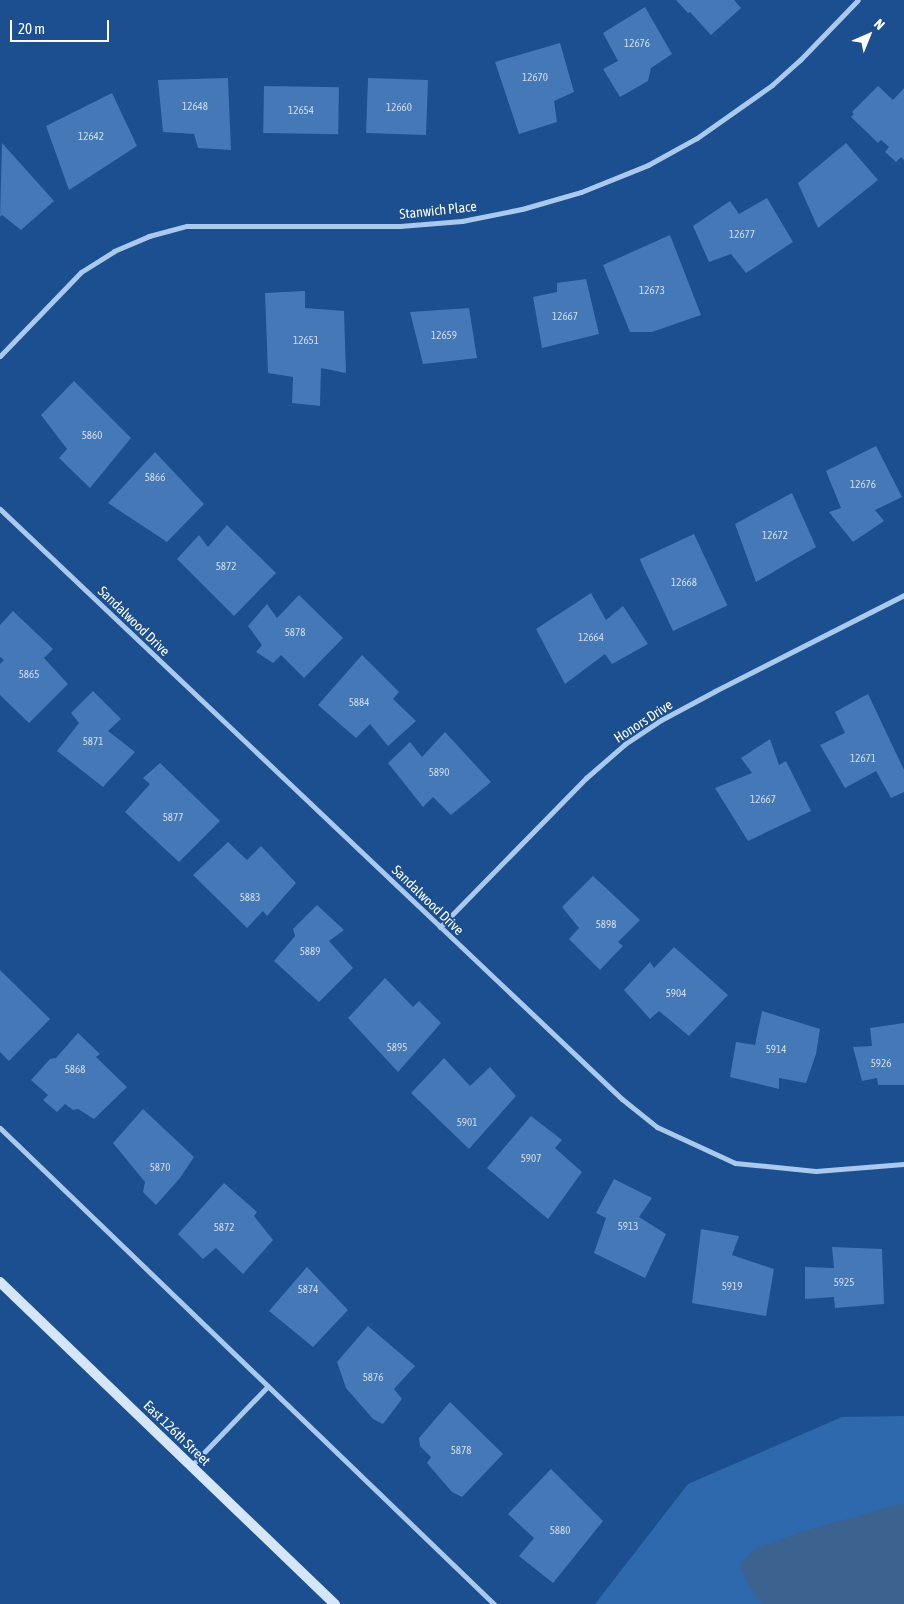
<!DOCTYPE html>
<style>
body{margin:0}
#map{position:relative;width:904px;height:1604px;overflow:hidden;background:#1b4f8f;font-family:"Asap Condensed",sans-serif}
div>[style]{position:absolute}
.green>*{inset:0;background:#2e69ad}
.water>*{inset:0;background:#3c6290}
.building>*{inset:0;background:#4478b7;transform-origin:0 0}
.street>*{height:5px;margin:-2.5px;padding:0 2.5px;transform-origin:2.5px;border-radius:2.5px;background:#a9c9ee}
.secondary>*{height:10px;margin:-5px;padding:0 5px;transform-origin:5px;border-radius:5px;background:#d6e6fa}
span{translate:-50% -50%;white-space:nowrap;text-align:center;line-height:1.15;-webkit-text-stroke:4px #1b4f8f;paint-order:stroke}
.number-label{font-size:11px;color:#d0dded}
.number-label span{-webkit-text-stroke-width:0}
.street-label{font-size:14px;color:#fff}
.north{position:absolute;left:844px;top:10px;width:50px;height:50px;-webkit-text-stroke:4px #1b4f8f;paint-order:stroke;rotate:44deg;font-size:14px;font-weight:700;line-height:20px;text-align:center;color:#fff}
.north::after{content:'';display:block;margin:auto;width:18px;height:22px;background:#fff;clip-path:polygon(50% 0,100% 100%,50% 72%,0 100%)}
.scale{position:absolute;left:10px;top:20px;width:99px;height:22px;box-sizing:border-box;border:2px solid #fff;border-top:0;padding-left:6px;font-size:15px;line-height:18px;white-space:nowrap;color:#fff;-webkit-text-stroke:4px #1b4f8f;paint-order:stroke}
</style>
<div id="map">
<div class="green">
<div style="clip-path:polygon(904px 1416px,904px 1604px,595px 1604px,688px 1484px,842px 1417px)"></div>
</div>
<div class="water">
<div style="clip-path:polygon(904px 1503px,904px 1604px,765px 1604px,760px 1602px,745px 1579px,740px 1564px,754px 1549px,801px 1532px)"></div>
</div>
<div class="building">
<div style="clip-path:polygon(676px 0,734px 0,741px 8px,711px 35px,690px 12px,688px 13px)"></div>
<div style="clip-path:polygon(645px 7px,672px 54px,651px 68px,648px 81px,620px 97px,603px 69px,618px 61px,603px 33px)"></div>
<div style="clip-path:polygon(560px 43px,574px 92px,554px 101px,557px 122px,519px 134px,495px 62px)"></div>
<div style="clip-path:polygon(228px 78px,231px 150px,198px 148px,194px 134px,163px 132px,158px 80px)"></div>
<div style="left:368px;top:78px;width:60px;height:55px;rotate:2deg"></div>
<div style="left:264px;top:86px;width:75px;height:47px;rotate:1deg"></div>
<div style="clip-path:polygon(878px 86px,893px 100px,904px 88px,904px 160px,901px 157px,896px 162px,885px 152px,889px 147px,881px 140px,878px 143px,851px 117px,854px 114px,852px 112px)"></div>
<div style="clip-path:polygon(112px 93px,137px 146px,69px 190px,46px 126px)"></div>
<div style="clip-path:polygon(2px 143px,54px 201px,21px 230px,2px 215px,0 217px)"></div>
<div style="clip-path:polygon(846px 143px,878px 180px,818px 228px,798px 183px)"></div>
<div style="clip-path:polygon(767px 198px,793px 242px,746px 273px,731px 254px,709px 262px,693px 226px,730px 201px,739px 214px)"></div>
<div style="clip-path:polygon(670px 235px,701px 315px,652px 332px,630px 332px,603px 265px)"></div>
<div style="clip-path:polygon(586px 279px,599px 334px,542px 348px,533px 297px,557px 292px,557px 283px)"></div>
<div style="clip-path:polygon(305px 291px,305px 308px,344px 311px,346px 373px,321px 368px,320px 406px,292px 403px,293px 377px,268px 373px,265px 293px)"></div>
<div style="clip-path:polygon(469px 308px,477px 358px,423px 364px,410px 312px)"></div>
<div style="clip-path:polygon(74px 381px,131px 438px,90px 488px,59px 458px,67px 449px,41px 415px)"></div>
<div style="clip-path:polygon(876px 446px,902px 497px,875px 510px,884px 521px,853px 542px,829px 512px,841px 508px,826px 471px)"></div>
<div style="clip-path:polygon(155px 452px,204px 504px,167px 542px,108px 503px)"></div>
<div style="clip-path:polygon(792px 493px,816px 547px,756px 582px,735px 524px)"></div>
<div style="clip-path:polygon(227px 525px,276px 573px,234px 616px,177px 559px,199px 535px,208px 547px)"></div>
<div style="left:694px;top:534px;width:79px;height:60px;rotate:65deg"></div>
<div style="clip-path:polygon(591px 593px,606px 620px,623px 606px,648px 644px,612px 664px,605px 654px,565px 684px,536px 629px)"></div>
<div style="clip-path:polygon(299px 595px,343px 638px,304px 678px,281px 655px,273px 663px,256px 652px,262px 645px,248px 626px,267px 604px,277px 618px)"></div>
<div style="clip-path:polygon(13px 611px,53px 649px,44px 658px,68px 684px,29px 723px,0 695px,0 664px,4px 660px,0 657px,0 625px)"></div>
<div style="clip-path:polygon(362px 655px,399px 692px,393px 699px,416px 721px,388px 746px,370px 724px,356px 738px,318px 705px)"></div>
<div style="clip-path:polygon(93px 691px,121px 719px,108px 731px,135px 752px,103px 787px,57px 751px,79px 723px,71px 713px)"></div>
<div style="clip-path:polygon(868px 694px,904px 770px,904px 792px,891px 798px,876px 771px,845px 788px,820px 745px,845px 733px,835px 712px)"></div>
<div style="clip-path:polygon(445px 732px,491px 782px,451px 815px,433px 797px,423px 807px,388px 763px,410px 742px,422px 757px)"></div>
<div style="clip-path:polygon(770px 739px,779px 765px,786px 761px,811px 811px,748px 841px,715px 788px,752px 773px,741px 758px)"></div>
<div style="clip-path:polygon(160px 763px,220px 821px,179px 862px,125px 812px,150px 784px,143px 778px)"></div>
<div style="clip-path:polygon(228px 842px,247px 860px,261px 846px,296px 883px,267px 916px,263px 911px,247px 928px,193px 875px)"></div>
<div style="clip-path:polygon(593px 876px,640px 920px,618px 942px,623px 946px,600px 970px,569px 939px,579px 928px,562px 907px)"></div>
<div style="clip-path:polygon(317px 905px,344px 930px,329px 941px,353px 968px,319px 1002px,274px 961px,295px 936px,293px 929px)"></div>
<div style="clip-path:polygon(674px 947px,728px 995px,689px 1036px,659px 1011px,650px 1019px,624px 990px,650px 962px,654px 968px)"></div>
<div style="clip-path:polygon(0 970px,50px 1019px,9px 1061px,0 1052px)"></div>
<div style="clip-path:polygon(385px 978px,413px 1007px,419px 1001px,441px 1023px,398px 1072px,348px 1018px)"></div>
<div style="clip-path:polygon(762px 1011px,820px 1029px,816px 1054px,806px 1083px,779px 1078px,779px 1089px,730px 1077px,736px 1042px,755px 1045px)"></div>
<div style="clip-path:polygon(904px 1023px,904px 1085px,878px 1085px,877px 1078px,862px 1081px,853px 1047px,872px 1046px,870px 1028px)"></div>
<div style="clip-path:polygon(78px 1033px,100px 1054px,96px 1057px,127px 1087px,94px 1119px,78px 1109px,73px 1110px,65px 1104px,57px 1112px,43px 1100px,48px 1095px,31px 1080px,50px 1059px,56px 1058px)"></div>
<div style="clip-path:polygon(444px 1058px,470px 1086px,490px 1067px,516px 1096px,469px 1149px,411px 1093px)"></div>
<div style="clip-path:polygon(143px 1109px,194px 1157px,180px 1178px,156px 1205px,143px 1192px,145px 1182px,113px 1143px)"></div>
<div style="clip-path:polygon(531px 1116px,562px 1140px,555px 1148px,582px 1172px,548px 1219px,487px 1168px)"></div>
<div style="clip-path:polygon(614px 1179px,652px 1198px,639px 1217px,666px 1234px,645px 1278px,594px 1253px,606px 1218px,596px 1213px)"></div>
<div style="clip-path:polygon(224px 1183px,257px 1212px,254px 1216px,273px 1240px,243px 1274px,216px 1248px,203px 1259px,178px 1234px)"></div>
<div style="clip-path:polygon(701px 1229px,739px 1236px,732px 1255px,774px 1269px,766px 1316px,692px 1303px)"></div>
<div style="clip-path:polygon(832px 1247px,882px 1249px,884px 1304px,835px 1308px,834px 1297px,805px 1299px,805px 1267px,834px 1268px)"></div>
<div style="clip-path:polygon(307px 1267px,348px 1310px,313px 1347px,269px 1311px)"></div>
<div style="clip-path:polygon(368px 1326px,415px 1366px,394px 1389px,402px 1399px,383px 1424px,373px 1419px,346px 1388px,337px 1362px)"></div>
<div style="clip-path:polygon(450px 1402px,503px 1454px,462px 1497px,452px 1492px,427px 1463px,431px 1457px,420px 1446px,419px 1438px)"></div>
<div style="clip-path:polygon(551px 1469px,603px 1521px,553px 1583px,519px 1556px,534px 1538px,508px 1514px)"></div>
</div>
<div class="street">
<div style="left:0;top:356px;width:117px;rotate:-46deg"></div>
<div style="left:81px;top:272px;width:39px;rotate:-32deg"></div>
<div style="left:114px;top:251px;width:38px;rotate:-23deg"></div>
<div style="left:149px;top:236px;width:39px;rotate:-15deg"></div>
<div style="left:187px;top:226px;width:213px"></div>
<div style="left:400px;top:226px;width:62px;rotate:-4.6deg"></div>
<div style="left:462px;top:221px;width:61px;rotate:-11.3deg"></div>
<div style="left:522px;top:209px;width:61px;rotate:-16.1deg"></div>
<div style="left:581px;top:192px;width:72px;rotate:-21.9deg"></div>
<div style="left:648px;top:165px;width:56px;rotate:-28.9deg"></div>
<div style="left:697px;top:138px;width:92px;rotate:-35.2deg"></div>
<div style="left:772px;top:85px;width:38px;rotate:-42deg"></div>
<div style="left:800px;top:60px;width:83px;rotate:-46deg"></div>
<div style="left:0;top:509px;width:857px;rotate:43.49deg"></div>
<div style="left:622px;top:1099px;width:45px;rotate:38.7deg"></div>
<div style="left:657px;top:1127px;width:86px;rotate:24.8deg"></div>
<div style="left:735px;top:1163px;width:81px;rotate:5.6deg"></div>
<div style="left:816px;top:1171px;width:88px;rotate:-4.5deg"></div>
<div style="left:440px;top:927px;width:209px;rotate:-45.6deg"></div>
<div style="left:586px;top:778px;width:52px;rotate:-41.1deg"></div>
<div style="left:625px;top:744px;width:43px;rotate:-33.7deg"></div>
<div style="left:661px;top:720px;width:61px;rotate:-28.2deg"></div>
<div style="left:715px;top:691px;width:212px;rotate:-26.9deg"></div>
<div style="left:0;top:1128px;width:686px;rotate:43.94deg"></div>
<div style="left:191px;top:1466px;width:110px;rotate:-46.1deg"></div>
</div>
<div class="secondary">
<div style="left:0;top:1282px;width:465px;rotate:43.9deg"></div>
</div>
<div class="number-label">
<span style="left:637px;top:43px">12676</span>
<span style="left:535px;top:77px">12670</span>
<span style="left:195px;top:106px">12648</span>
<span style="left:399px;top:107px">12660</span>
<span style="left:301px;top:110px">12654</span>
<span style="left:91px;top:136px">12642</span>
<span style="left:742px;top:234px">12677</span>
<span style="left:652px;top:290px">12673</span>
<span style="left:565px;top:316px">12667</span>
<span style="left:444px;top:335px">12659</span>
<span style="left:306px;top:340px">12651</span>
<span style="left:92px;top:435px">5860</span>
<span style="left:155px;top:477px">5866</span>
<span style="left:863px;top:484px">12676</span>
<span style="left:775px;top:535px">12672</span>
<span style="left:226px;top:566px">5872</span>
<span style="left:684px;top:582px">12668</span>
<span style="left:295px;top:632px">5878</span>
<span style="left:591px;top:637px">12664</span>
<span style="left:29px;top:674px">5865</span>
<span style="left:359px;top:702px">5884</span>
<span style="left:93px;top:741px">5871</span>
<span style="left:863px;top:758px">12671</span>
<span style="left:439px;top:772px">5890</span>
<span style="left:763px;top:799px">12667</span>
<span style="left:173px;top:817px">5877</span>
<span style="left:250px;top:897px">5883</span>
<span style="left:606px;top:924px">5898</span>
<span style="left:310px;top:951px">5889</span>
<span style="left:676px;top:993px">5904</span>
<span style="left:397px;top:1047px">5895</span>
<span style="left:776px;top:1049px">5914</span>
<span style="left:881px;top:1063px">5926</span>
<span style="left:75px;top:1069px">5868</span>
<span style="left:467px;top:1122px">5901</span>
<span style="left:531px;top:1158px">5907</span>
<span style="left:160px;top:1167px">5870</span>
<span style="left:628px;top:1226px">5913</span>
<span style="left:224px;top:1227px">5872</span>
<span style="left:844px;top:1282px">5925</span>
<span style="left:732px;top:1286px">5919</span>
<span style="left:308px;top:1289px">5874</span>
<span style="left:373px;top:1377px">5876</span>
<span style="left:461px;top:1450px">5878</span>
<span style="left:560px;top:1530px">5880</span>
</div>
<div class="street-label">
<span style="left:438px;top:210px;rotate:-6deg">Stanwich Place</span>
<span style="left:134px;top:621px;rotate:44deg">Sandalwood Drive</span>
<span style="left:643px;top:721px;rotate:-33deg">Honors Drive</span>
<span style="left:428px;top:900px;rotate:44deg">Sandalwood Drive</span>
<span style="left:177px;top:1433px;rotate:44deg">East 126th Street</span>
</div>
<div class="north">N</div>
<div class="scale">20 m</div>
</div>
